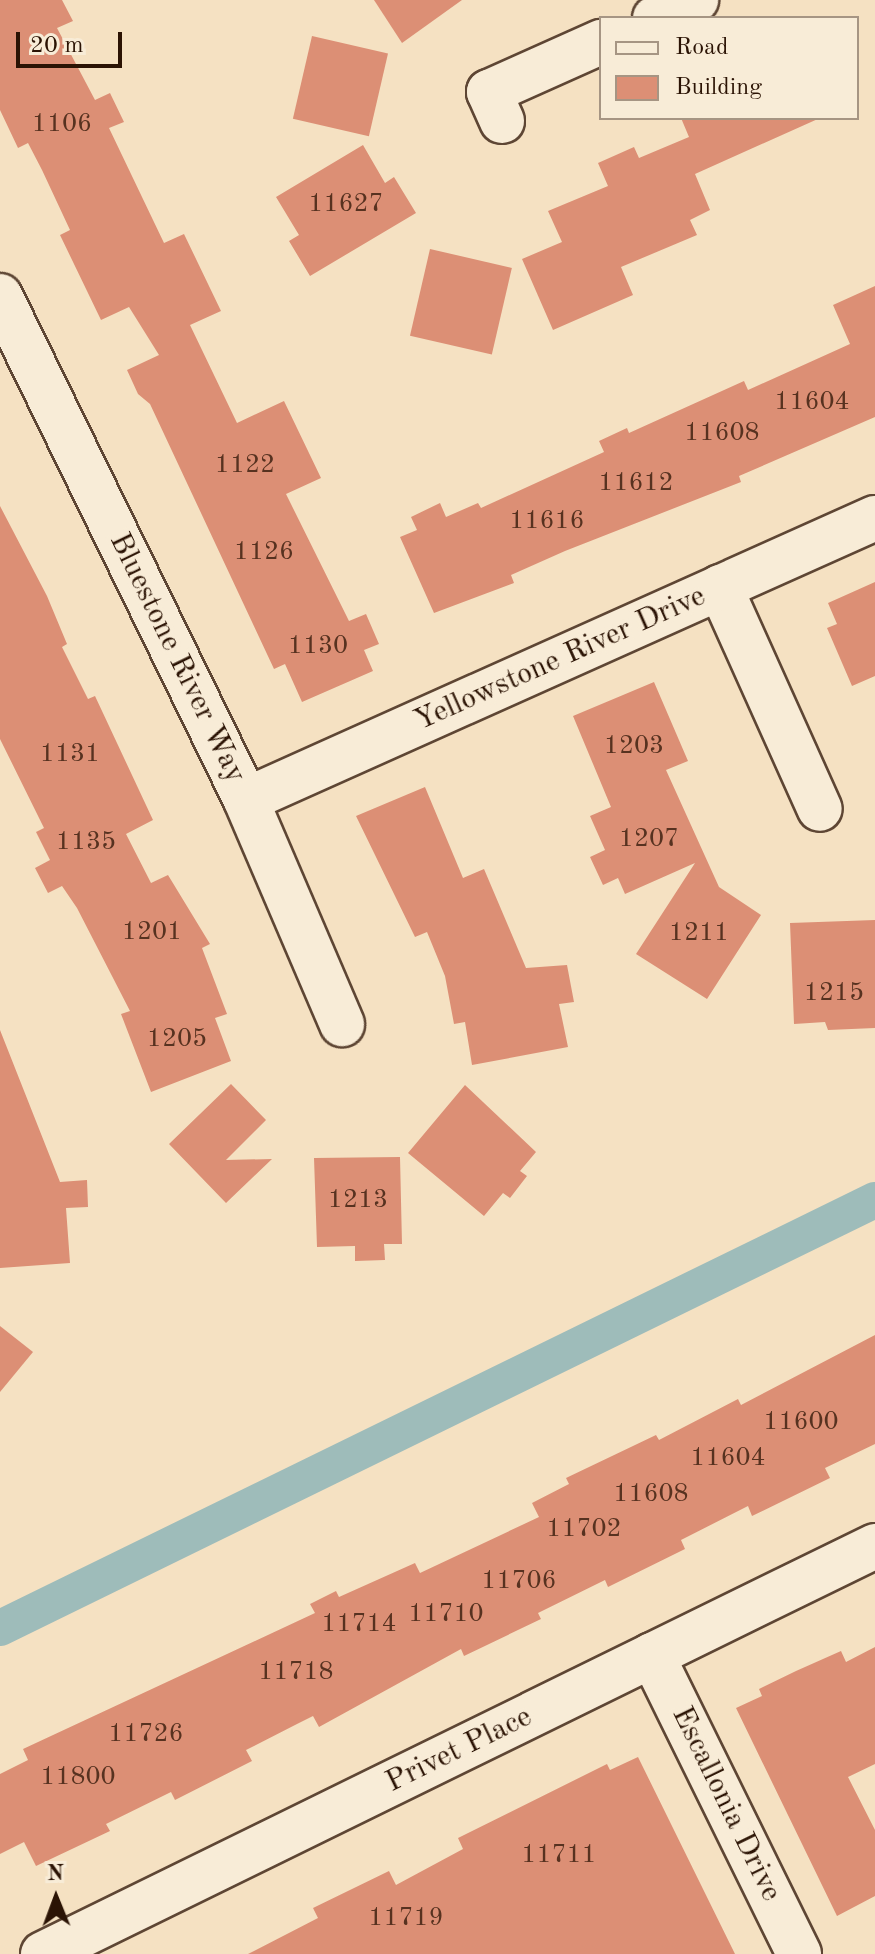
<!DOCTYPE html>
<style>
body{margin:0}
#map{position:relative;width:875px;height:1954px;overflow:hidden;background:#f5e1c2;font-family:"Old Standard TT",serif}
div>[style]{position:absolute}
.canal>*{height:36px;margin:-18px;padding:0 18px;transform-origin:18px;border-radius:18px;background:#9ebcba}
.building>*{inset:0;background:#dc8f75;transform-origin:0 0}
.roads{filter:drop-shadow(2px 0 #5e4634) drop-shadow(-2px 0 #5e4634) drop-shadow(0 2px #5e4634) drop-shadow(0 -2px #5e4634)}
.minor>*{height:44px;margin:-22px;padding:0 22px;transform-origin:22px;border-radius:22px;background:#f8ecd7}
span{translate:-50% -50%;white-space:nowrap;text-align:center;line-height:1.15;-webkit-text-stroke:8px #f8ecd7;paint-order:stroke}
.number-label{font-size:26px;color:#573220}
.number-label span{-webkit-text-stroke-width:0}
.street-label{font-size:30px;color:#2b1304}
.legend{position:absolute;left:599px;top:16px;width:260px;height:104px;box-sizing:border-box;background:#f8ecd7;border:2px solid #a69583;margin:0;padding:10px 14px;list-style:none;font-size:24px;color:#2b1304}
.legend li{display:flex;align-items:center;gap:16px;height:40px}
.legend b{width:40px;border:2px solid #a69583}
.north{position:absolute;left:16px;top:1858px;width:80px;height:80px;-webkit-text-stroke:6px #f8ecd7;paint-order:stroke;rotate:359deg;font-size:22px;font-weight:700;line-height:32px;text-align:center;color:#2b1304}
.north::after{content:'';display:block;margin:auto;width:28px;height:36px;background:#2b1304;clip-path:polygon(50% 0,100% 100%,50% 72%,0 100%)}
.scale{position:absolute;left:16px;top:32px;width:106px;height:36px;box-sizing:border-box;border:4px solid #2b1304;border-top:0;padding-left:10px;font-size:24px;line-height:28px;white-space:nowrap;color:#2b1304;-webkit-text-stroke:6px #f8ecd7;paint-order:stroke}
</style>
<div id="map">
<div class="canal">
<div style="left:0;top:1628px;width:974px;rotate:-26.07deg"></div>
</div>
<div class="building">
<div style="clip-path:polygon(0 0,62px 0,73px 21px,57px 28px,95px 100px,110px 93px,124px 122px,109px 128px,164px 243px,184px 234px,221px 311px,190px 325px,237px 423px,284px 401px,321px 478px,286px 494px,349px 621px,366px 614px,379px 644px,364px 650px,373px 671px,302px 702px,285px 664px,274px 669px,150px 404px,138px 394px,127px 370px,159px 355px,129px 307px,101px 320px,60px 235px,70px 230px,42px 170px,28px 143px,18px 148px,0 110px)"></div>
<div style="clip-path:polygon(374px 0,462px 0,402px 43px)"></div>
<div style="left:312px;top:36px;width:78px;height:85px;rotate:13deg"></div>
<div style="clip-path:polygon(681px 118px,820px 118px,695px 174px,710px 210px,690px 220px,697px 235px,621px 267px,633px 295px,553px 330px,522px 259px,562px 242px,548px 211px,608px 186px,598px 163px,634px 147px,639px 158px,689px 137px)"></div>
<div style="clip-path:polygon(363px 145px,385px 183px,394px 177px,416px 213px,310px 276px,289px 241px,299px 235px,276px 197px)"></div>
<div style="left:430px;top:249px;width:84px;height:89px;rotate:13deg"></div>
<div style="clip-path:polygon(875px 286px,875px 417px,739px 476px,741px 482px,565px 551px,511px 575px,514px 583px,434px 613px,400px 537px,417px 530px,411px 517px,440px 503px,446px 517px,478px 503px,481px 508px,604px 452px,599px 441px,627px 428px,629px 433px,744px 381px,748px 390px,850px 344px,833px 305px)"></div>
<div style="clip-path:polygon(0 506px,47px 596px,67px 644px,62px 647px,88px 699px,95px 696px,153px 820px,126px 834px,151px 883px,168px 875px,210px 944px,202px 948px,227px 1014px,215px 1018px,231px 1061px,151px 1092px,121px 1014px,130px 1011px,77px 908px,62px 886px,48px 893px,35px 868px,50px 860px,36px 832px,44px 828px,0 739px)"></div>
<div style="clip-path:polygon(875px 582px,875px 676px,852px 686px,827px 628px,837px 624px,828px 603px)"></div>
<div style="clip-path:polygon(654px 682px,688px 761px,666px 770px,719px 887px,761px 915px,707px 999px,636px 954px,695px 863px,625px 894px,618px 878px,603px 885px,590px 857px,605px 850px,590px 816px,611px 807px,573px 716px)"></div>
<div style="clip-path:polygon(425px 787px,463px 878px,484px 869px,526px 968px,567px 965px,574px 1002px,559px 1004px,568px 1047px,472px 1065px,465px 1022px,454px 1024px,445px 976px,427px 932px,415px 937px,356px 816px)"></div>
<div style="clip-path:polygon(875px 920px,875px 1028px,828px 1030px,825px 1022px,794px 1024px,790px 923px)"></div>
<div style="clip-path:polygon(0 1030px,60px 1182px,87px 1180px,88px 1207px,66px 1208px,70px 1263px,0 1268px)"></div>
<div style="clip-path:polygon(231px 1084px,266px 1120px,226px 1160px,272px 1159px,226px 1203px,169px 1144px)"></div>
<div style="clip-path:polygon(465px 1085px,536px 1152px,520px 1171px,527px 1176px,510px 1198px,503px 1193px,484px 1216px,408px 1153px)"></div>
<div style="clip-path:polygon(400px 1157px,402px 1244px,384px 1244px,385px 1260px,355px 1261px,355px 1246px,317px 1247px,314px 1158px)"></div>
<div style="clip-path:polygon(0 1326px,33px 1352px,0 1392px)"></div>
<div style="clip-path:polygon(875px 1335px,875px 1444px,825px 1468px,830px 1478px,752px 1516px,748px 1506px,681px 1540px,685px 1549px,608px 1587px,605px 1580px,538px 1613px,541px 1619px,464px 1656px,461px 1649px,319px 1727px,313px 1716px,297px 1724px,246px 1750px,252px 1761px,175px 1800px,171px 1792px,106px 1824px,110px 1831px,36px 1866px,24px 1842px,0 1854px,0 1774px,28px 1760px,23px 1749px,315px 1613px,310px 1604px,336px 1591px,339px 1597px,415px 1563px,420px 1573px,539px 1517px,532px 1503px,569px 1484px,566px 1478px,656px 1435px,659px 1440px,738px 1399px,741px 1405px)"></div>
<div style="clip-path:polygon(875px 1647px,875px 1764px,848px 1777px,875px 1830px,875px 1896px,837px 1916px,736px 1708px,762px 1696px,759px 1689px,796px 1671px,841px 1651px,846px 1662px)"></div>
<div style="clip-path:polygon(638px 1757px,735px 1954px,248px 1954px,318px 1918px,313px 1908px,389px 1871px,396px 1885px,463px 1849px,458px 1838px,607px 1764px,610px 1770px)"></div>
</div>
<div class="roads">
<div class="minor">
<div style="left:655px;top:18px;width:45px;rotate:-23.7deg"></div>
<div style="left:502px;top:121px;width:32px;rotate:-114deg"></div>
<div style="left:489px;top:92px;width:123px;rotate:-24.1deg"></div>
<div style="left:0;top:296px;width:561px;rotate:63.98deg"></div>
<div style="left:246px;top:800px;width:244px;rotate:66.8deg"></div>
<div style="left:720px;top:587px;width:243px;rotate:65.8deg"></div>
<div style="left:246px;top:800px;width:689px;rotate:-24.15deg"></div>
<div style="left:652px;top:1655px;width:333px;rotate:63.8deg"></div>
<div style="left:43px;top:1954px;width:927px;rotate:-26.12deg"></div>
</div>
</div>
<div class="number-label">
<span style="left:62px;top:125px">1106</span>
<span style="left:346px;top:205px">11627</span>
<span style="left:812px;top:403px">11604</span>
<span style="left:722px;top:434px">11608</span>
<span style="left:245px;top:466px">1122</span>
<span style="left:636px;top:484px">11612</span>
<span style="left:547px;top:522px">11616</span>
<span style="left:264px;top:553px">1126</span>
<span style="left:318px;top:647px">1130</span>
<span style="left:634px;top:747px">1203</span>
<span style="left:70px;top:755px">1131</span>
<span style="left:649px;top:840px">1207</span>
<span style="left:86px;top:843px">1135</span>
<span style="left:152px;top:933px">1201</span>
<span style="left:699px;top:934px">1211</span>
<span style="left:834px;top:994px">1215</span>
<span style="left:177px;top:1040px">1205</span>
<span style="left:358px;top:1201px">1213</span>
<span style="left:801px;top:1423px">11600</span>
<span style="left:728px;top:1459px">11604</span>
<span style="left:651px;top:1495px">11608</span>
<span style="left:584px;top:1530px">11702</span>
<span style="left:519px;top:1582px">11706</span>
<span style="left:446px;top:1615px">11710</span>
<span style="left:359px;top:1625px">11714</span>
<span style="left:296px;top:1673px">11718</span>
<span style="left:146px;top:1735px">11726</span>
<span style="left:78px;top:1778px">11800</span>
<span style="left:559px;top:1856px">11711</span>
<span style="left:406px;top:1919px">11719</span>
</div>
<div class="street-label">
<span style="left:177px;top:658px;rotate:64deg">Bluestone River Way</span>
<span style="left:560px;top:659px;rotate:-24deg">Yellowstone River Drive</span>
<span style="left:459px;top:1750px;rotate:-26deg">Privet Place</span>
<span style="left:726px;top:1804px;rotate:64deg">Escallonia Drive</span>
</div>
<ul class="legend">
<li><b style="height:10px;background:#f8ecd7"></b>Road</li>
<li><b style="height:22px;background:#dc8f75"></b>Building</li>
</ul>
<div class="north">N</div>
<div class="scale">20 m</div>
</div>
